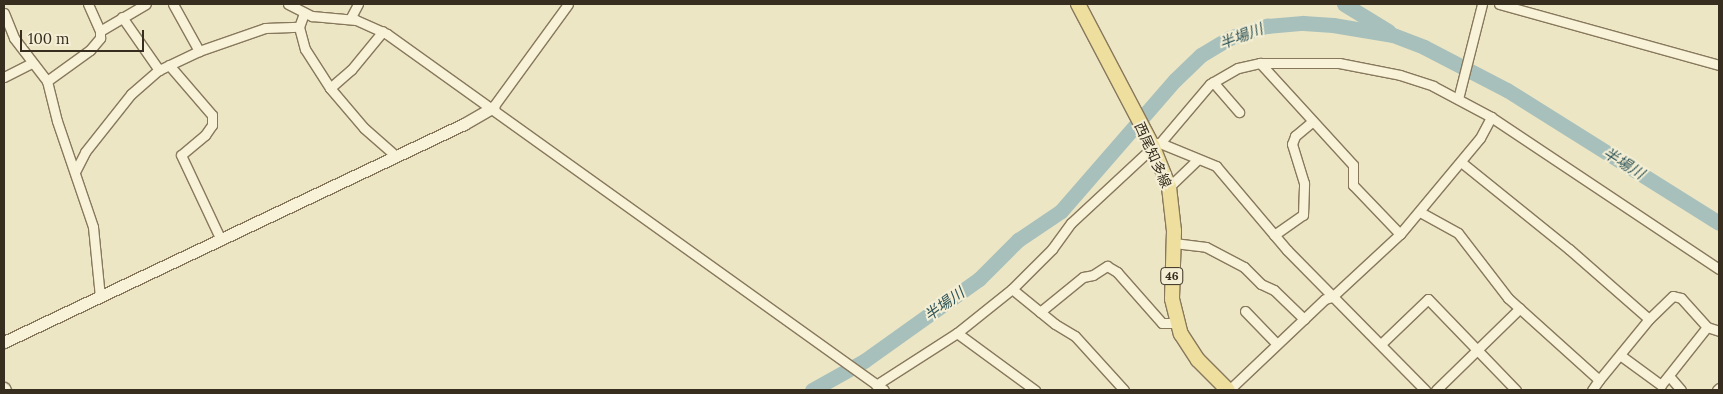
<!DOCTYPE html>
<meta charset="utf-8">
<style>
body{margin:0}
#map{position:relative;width:1723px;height:394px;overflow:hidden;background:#ede6c5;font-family:Lora,"Noto Sans JP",serif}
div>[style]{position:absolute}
.river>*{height:15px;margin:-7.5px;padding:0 7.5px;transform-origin:7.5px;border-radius:7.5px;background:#a7c0bc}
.roads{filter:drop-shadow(1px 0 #87785c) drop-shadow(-1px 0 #87785c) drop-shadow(0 1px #87785c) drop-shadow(0 -1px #87785c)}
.minor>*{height:9px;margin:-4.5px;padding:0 4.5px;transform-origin:4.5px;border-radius:4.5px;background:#f8f2d8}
.tertiary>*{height:11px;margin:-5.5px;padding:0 5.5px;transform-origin:5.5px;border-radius:5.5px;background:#f8f2d8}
.primary>*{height:14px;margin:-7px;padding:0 7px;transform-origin:7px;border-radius:7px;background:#eedf9e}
span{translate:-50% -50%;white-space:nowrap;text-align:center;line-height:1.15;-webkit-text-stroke:4px #f4efd4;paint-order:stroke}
.shield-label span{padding:1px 4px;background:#f4efd4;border:1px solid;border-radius:4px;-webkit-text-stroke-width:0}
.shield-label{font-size:12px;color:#382e1f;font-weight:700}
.street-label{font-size:14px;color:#382e1f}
.water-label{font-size:15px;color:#2f5457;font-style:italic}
.frame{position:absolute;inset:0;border:5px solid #382e1f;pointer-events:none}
.scale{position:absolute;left:20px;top:30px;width:124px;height:22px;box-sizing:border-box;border:2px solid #382e1f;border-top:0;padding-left:6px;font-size:15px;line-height:18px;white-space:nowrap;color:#382e1f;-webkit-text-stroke:4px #f4efd4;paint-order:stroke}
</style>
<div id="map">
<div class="river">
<div style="left:1344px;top:4px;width:52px;rotate:31.5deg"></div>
<div style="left:812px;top:390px;width:60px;rotate:-29.1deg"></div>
<div style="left:864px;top:361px;width:141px;rotate:-35.5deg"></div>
<div style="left:979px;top:279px;width:55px;rotate:-45deg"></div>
<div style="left:1018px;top:240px;width:52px;rotate:-34deg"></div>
<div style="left:1061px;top:211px;width:174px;rotate:-49deg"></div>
<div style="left:1175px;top:80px;width:36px;rotate:-44deg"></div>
<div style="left:1201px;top:55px;width:33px;rotate:-31deg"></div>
<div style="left:1229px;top:38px;width:40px;rotate:-18deg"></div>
<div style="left:1267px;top:26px;width:36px;rotate:-5deg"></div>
<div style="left:1303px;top:23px;width:30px;rotate:4deg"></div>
<div style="left:1333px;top:25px;width:61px;rotate:9.5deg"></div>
<div style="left:1393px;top:35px;width:33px;rotate:21deg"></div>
<div style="left:1424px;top:47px;width:93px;rotate:27.4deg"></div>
<div style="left:1507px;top:90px;width:250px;rotate:32.1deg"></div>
</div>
<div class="roads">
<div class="minor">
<div style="left:88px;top:4px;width:30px;rotate:66deg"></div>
<div style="left:173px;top:4px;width:54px;rotate:61deg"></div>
<div style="left:288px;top:4px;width:27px;rotate:27deg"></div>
<div style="left:312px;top:16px;width:44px;rotate:5.2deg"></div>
<div style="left:356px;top:20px;width:34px;rotate:24deg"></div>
<div style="left:387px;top:34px;width:611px;rotate:35.61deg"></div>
<div style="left:1499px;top:4px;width:228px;rotate:15.5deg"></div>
<div style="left:4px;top:13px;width:27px;rotate:68deg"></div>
<div style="left:14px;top:38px;width:54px;rotate:52.5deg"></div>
<div style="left:47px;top:81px;width:41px;rotate:76deg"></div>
<div style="left:57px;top:121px;width:112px;rotate:71.2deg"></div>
<div style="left:93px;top:227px;width:70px;rotate:84.3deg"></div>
<div style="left:122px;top:17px;width:65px;rotate:55.1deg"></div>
<div style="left:350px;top:19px;width:17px;rotate:-62deg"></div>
<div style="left:299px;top:27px;width:23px;rotate:75deg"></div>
<div style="left:305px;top:49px;width:46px;rotate:57.3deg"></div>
<div style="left:330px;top:88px;width:52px;rotate:49.6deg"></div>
<div style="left:364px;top:128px;width:43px;rotate:41.2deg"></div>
<div style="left:1260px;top:63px;width:138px;rotate:47.6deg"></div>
<div style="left:1353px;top:165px;width:20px;rotate:90deg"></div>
<div style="left:1353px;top:185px;width:68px;rotate:46.2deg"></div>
<div style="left:169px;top:65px;width:66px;rotate:49.3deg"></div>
<div style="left:212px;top:115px;width:10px;rotate:90deg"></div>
<div style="left:212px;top:125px;width:12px;rotate:125deg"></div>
<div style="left:205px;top:135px;width:31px;rotate:140deg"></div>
<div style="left:181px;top:155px;width:94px;rotate:64.8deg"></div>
<div style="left:4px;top:77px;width:31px;rotate:-27deg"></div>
<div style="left:47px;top:81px;width:53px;rotate:-35.8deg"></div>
<div style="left:90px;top:50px;width:16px;rotate:-50deg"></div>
<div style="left:100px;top:38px;width:7px;rotate:-90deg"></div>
<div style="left:100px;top:31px;width:53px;rotate:-30.4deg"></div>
<div style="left:1213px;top:82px;width:40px;rotate:49deg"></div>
<div style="left:330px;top:88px;width:28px;rotate:-41deg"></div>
<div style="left:351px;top:70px;width:50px;rotate:-50.6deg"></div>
<div style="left:1458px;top:99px;width:98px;rotate:-75.8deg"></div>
<div style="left:493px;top:107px;width:127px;rotate:-53.9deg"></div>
<div style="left:1160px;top:143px;width:61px;rotate:22.3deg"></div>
<div style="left:1216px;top:166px;width:110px;rotate:49.8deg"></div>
<div style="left:1287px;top:250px;width:197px;rotate:45.4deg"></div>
<div style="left:1461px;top:162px;width:139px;rotate:38.9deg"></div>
<div style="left:1569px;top:249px;width:106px;rotate:41.2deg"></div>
<div style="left:76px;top:170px;width:20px;rotate:-63deg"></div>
<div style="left:85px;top:152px;width:74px;rotate:-51.6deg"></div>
<div style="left:131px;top:94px;width:37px;rotate:-41deg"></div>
<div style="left:159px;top:70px;width:44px;rotate:-25.4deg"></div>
<div style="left:199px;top:51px;width:70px;rotate:-19.2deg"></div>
<div style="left:265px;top:28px;width:34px;rotate:-2deg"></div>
<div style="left:299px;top:27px;width:15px;rotate:-70deg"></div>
<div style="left:1169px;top:187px;width:39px;rotate:-44deg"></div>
<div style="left:1420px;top:212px;width:43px;rotate:28.9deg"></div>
<div style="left:1458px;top:233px;width:82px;rotate:52.4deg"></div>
<div style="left:1508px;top:298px;width:122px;rotate:42deg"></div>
<div style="left:1599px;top:380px;width:79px;rotate:-50.7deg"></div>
<div style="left:1649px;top:319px;width:33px;rotate:-44deg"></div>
<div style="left:1673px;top:296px;width:8px;rotate:14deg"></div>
<div style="left:1681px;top:298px;width:39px;rotate:48deg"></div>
<div style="left:1707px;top:327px;width:13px;rotate:18deg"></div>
<div style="left:1274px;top:235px;width:35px;rotate:-35deg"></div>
<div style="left:1303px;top:215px;width:32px;rotate:-88deg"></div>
<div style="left:1304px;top:183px;width:41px;rotate:-107.1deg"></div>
<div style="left:1292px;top:144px;width:9px;rotate:-69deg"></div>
<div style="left:1295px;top:136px;width:23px;rotate:-40deg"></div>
<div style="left:1174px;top:243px;width:32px;rotate:7deg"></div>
<div style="left:1206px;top:247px;width:43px;rotate:27.8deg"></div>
<div style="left:1244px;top:267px;width:24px;rotate:45deg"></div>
<div style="left:1261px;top:284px;width:14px;rotate:25deg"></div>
<div style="left:1274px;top:290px;width:42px;rotate:44deg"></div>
<div style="left:1012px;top:289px;width:55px;rotate:39.1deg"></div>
<div style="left:1055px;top:324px;width:23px;rotate:31deg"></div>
<div style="left:1075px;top:336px;width:73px;rotate:47.8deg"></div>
<div style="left:1245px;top:311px;width:46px;rotate:45.9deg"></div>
<div style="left:1040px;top:312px;width:55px;rotate:-39.1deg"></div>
<div style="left:1083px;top:277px;width:10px;rotate:-11deg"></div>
<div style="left:1093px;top:275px;width:17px;rotate:-33deg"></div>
<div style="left:1107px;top:266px;width:12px;rotate:31deg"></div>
<div style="left:1117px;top:272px;width:68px;rotate:48.6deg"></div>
<div style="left:1162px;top:323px;width:15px"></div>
<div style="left:957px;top:333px;width:97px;rotate:36.2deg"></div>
<div style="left:1381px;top:344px;width:65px;rotate:-43.8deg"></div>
<div style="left:1428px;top:299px;width:127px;rotate:46deg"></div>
<div style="left:1620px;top:355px;width:51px;rotate:36.2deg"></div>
<div style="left:1661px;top:385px;width:74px;rotate:-51.6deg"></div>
<div style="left:1669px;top:376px;width:18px;rotate:49deg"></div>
<div style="left:876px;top:385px;width:96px;rotate:-32.7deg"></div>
<div style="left:957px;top:333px;width:70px;rotate:-38.7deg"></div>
<div style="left:1012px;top:289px;width:57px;rotate:-45deg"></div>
<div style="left:1052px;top:249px;width:32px;rotate:-54deg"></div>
<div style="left:1071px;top:223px;width:117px;rotate:-42.9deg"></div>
<div style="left:1157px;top:143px;width:3px"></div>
<div style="left:1160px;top:143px;width:77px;rotate:-49.7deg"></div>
<div style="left:1210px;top:84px;width:32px;rotate:-30deg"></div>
<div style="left:1238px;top:68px;width:23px;rotate:-13deg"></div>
<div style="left:1260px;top:63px;width:79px"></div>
<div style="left:1339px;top:63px;width:62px;rotate:11.1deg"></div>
<div style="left:1400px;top:75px;width:35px;rotate:18deg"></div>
<div style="left:1433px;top:86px;width:66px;rotate:28.1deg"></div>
<div style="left:1491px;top:117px;width:274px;rotate:33.7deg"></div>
<div style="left:1229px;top:390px;width:132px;rotate:-43.5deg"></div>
<div style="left:1325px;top:299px;width:7px;rotate:-16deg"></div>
<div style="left:1332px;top:297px;width:93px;rotate:-42.8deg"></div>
<div style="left:1400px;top:234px;width:125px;rotate:-50.2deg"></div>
<div style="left:1480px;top:138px;width:24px;rotate:-62deg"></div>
<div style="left:1436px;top:390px;width:117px;rotate:-44.3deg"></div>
<div style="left:1592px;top:390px;width:12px;rotate:-55deg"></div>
<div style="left:1717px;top:390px;width:3px;rotate:-45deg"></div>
</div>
<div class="tertiary">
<div style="left:4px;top:342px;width:509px;rotate:-25.36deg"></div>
<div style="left:464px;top:124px;width:34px;rotate:-30deg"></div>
<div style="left:4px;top:388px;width:2px;rotate:63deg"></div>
</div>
<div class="primary">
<div style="left:1078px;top:4px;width:161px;rotate:62.3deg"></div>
<div style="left:1153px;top:147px;width:43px;rotate:68.2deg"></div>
<div style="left:1169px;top:187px;width:44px;rotate:83.5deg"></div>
<div style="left:1174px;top:231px;width:68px;rotate:91.7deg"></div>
<div style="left:1172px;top:299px;width:36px;rotate:76deg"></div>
<div style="left:1181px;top:334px;width:31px;rotate:57deg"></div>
<div style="left:1198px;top:360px;width:42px;rotate:45deg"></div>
</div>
</div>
<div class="shield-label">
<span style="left:1172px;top:276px">46</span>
</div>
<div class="street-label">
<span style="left:1153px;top:155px;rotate:66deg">西尾知多線</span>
</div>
<div class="water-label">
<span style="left:1241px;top:36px;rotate:-21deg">半場川</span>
<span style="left:1624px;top:163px;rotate:32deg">半場川</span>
<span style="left:944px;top:304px;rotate:-36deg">半場川</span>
</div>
<div class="frame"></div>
<div class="scale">100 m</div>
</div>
